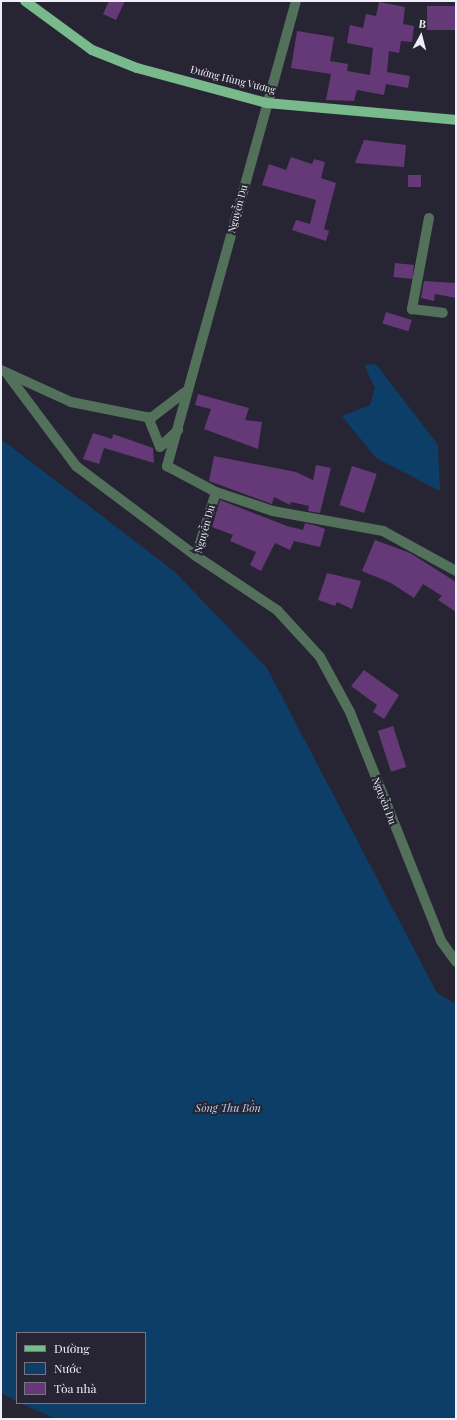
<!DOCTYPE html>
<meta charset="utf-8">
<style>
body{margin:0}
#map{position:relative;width:457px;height:1420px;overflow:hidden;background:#272433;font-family:"Playfair Display",serif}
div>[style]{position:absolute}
.water>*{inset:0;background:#0c3e67}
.building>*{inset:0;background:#653977;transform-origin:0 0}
.minor>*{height:10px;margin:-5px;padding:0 5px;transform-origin:5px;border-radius:5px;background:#52705a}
.major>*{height:10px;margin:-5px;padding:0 5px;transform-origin:5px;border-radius:5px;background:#79ba8c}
span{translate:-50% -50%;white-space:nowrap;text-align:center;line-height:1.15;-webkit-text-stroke:4px #272433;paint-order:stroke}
.street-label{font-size:10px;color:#f0eef8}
.water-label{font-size:11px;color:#b1d1f1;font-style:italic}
.frame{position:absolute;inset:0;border:2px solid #f0eef8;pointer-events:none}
.legend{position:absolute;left:16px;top:1332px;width:130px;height:72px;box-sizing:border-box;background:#272433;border:1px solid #777582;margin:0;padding:5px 7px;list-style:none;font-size:12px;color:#f0eef8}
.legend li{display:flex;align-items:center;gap:8px;height:20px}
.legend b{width:20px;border:1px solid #777582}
.north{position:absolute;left:401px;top:16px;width:40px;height:40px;-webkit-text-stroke:3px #272433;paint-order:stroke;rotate:7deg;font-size:11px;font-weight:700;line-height:16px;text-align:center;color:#f0eef8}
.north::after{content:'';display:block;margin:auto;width:14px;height:18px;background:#f0eef8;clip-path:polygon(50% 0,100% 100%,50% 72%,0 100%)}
</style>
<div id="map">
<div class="water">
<div style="clip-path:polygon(376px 364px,438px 445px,440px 491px,376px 458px,342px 416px,370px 405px,375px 388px,364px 365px)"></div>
<div style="clip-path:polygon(1px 439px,174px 571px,267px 668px,437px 993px,456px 1004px,456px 1419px,56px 1419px,20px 1403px,145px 1403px,145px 1333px,17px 1333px,17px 1401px,1px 1393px)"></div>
</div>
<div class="building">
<div style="clip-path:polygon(109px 1px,125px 1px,116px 20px,103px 14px)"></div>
<div style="clip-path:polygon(379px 2px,405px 7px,403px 24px,414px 26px,412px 42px,401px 41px,399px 53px,389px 51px,387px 72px,410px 76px,408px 88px,386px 84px,384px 95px,357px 90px,354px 101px,326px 100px,331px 74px,291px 68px,297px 31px,334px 37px,330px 61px,348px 64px,347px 71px,370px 75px,373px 48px,347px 43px,350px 25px,363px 28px,366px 14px,376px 16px)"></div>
<div style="left:427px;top:6px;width:29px;height:24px"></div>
<div style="clip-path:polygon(364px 140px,406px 145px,404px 167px,355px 163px)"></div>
<div style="clip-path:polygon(291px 157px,312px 164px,314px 159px,325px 162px,321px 178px,336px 183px,324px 229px,329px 231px,326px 241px,292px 230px,296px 220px,310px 224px,316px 200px,262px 185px,269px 164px,286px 170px)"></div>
<div style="left:408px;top:175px;width:13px;height:12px"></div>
<div style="left:395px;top:263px;width:19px;height:14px;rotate:6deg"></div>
<div style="clip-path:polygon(424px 281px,456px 283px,456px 298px,435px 294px,434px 301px,421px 298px)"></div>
<div style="left:386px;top:312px;width:27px;height:12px;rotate:17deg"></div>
<div style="clip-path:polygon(198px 394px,249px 408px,245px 420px,262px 422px,258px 449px,204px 429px,211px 409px,195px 405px)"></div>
<div style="clip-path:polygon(93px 433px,112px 439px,113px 434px,153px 448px,154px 463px,104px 448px,99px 464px,83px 459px)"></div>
<div style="clip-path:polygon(214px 456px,296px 472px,313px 480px,316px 465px,331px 468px,320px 513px,308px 511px,309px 506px,291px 502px,290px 505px,274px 497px,272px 504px,209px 481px)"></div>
<div style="left:352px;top:466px;width:26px;height:41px;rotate:18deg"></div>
<div style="clip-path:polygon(220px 500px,287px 526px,303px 530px,305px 523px,317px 526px,325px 529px,320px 547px,294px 541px,290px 550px,275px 543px,261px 571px,250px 565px,256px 552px,230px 541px,233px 535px,212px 527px)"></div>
<div style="clip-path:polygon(375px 540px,410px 553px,456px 582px,456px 612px,438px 600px,442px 596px,423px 584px,414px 598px,391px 583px,362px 571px)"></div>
<div style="clip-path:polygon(327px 573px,361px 581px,352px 609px,337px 602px,335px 606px,318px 600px)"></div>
<div style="clip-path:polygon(364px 670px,399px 695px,384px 719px,373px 712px,377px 705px,351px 686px)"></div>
<div style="left:393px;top:726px;width:43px;height:16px;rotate:72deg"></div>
</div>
<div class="minor">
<div style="left:296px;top:1px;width:483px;rotate:105.5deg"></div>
<div style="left:167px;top:466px;width:55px;rotate:28deg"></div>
<div style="left:216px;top:492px;width:67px;rotate:107.4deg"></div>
<div style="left:196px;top:556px;width:97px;rotate:33.7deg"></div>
<div style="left:277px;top:610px;width:64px;rotate:47.5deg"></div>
<div style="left:320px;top:657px;width:63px;rotate:61.4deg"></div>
<div style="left:350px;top:712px;width:246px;rotate:68.3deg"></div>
<div style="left:441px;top:941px;width:26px;rotate:54deg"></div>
<div style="left:429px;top:218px;width:93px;rotate:100.6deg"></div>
<div style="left:412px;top:309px;width:31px;rotate:7deg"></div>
<div style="left:1px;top:370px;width:77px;rotate:24.6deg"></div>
<div style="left:71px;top:402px;width:82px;rotate:11.3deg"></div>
<div style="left:151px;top:418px;width:43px;rotate:-37.4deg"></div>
<div style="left:8px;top:375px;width:114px;rotate:53.2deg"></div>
<div style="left:76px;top:466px;width:150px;rotate:36.9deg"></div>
<div style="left:148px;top:417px;width:32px;rotate:68deg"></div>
<div style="left:160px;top:447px;width:25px;rotate:-43deg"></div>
<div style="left:216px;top:492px;width:60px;rotate:18.4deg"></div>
<div style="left:273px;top:511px;width:112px;rotate:10.3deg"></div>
<div style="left:383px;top:531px;width:83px;rotate:28.7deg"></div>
</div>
<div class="major">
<div style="left:25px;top:1px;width:83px;rotate:36.2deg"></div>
<div style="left:92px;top:50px;width:48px;rotate:21.8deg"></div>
<div style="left:137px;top:68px;width:135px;rotate:15.1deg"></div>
<div style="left:267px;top:103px;width:190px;rotate:5.1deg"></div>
</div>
<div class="street-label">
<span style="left:233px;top:80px;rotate:14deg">Đường Hùng Vương</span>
<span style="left:238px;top:209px;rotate:-75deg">Nguyễn Du</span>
<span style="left:205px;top:529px;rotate:-74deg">Nguyễn Du</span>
<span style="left:384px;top:801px;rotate:69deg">Nguyễn Du</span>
</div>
<div class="water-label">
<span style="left:228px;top:1108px">Sông Thu Bồn</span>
</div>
<div class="frame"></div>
<ul class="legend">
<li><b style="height:5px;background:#79ba8c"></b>Đường</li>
<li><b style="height:11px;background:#0c3e67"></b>Nước</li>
<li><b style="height:11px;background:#653977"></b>Tòa nhà</li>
</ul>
<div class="north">B</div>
</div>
